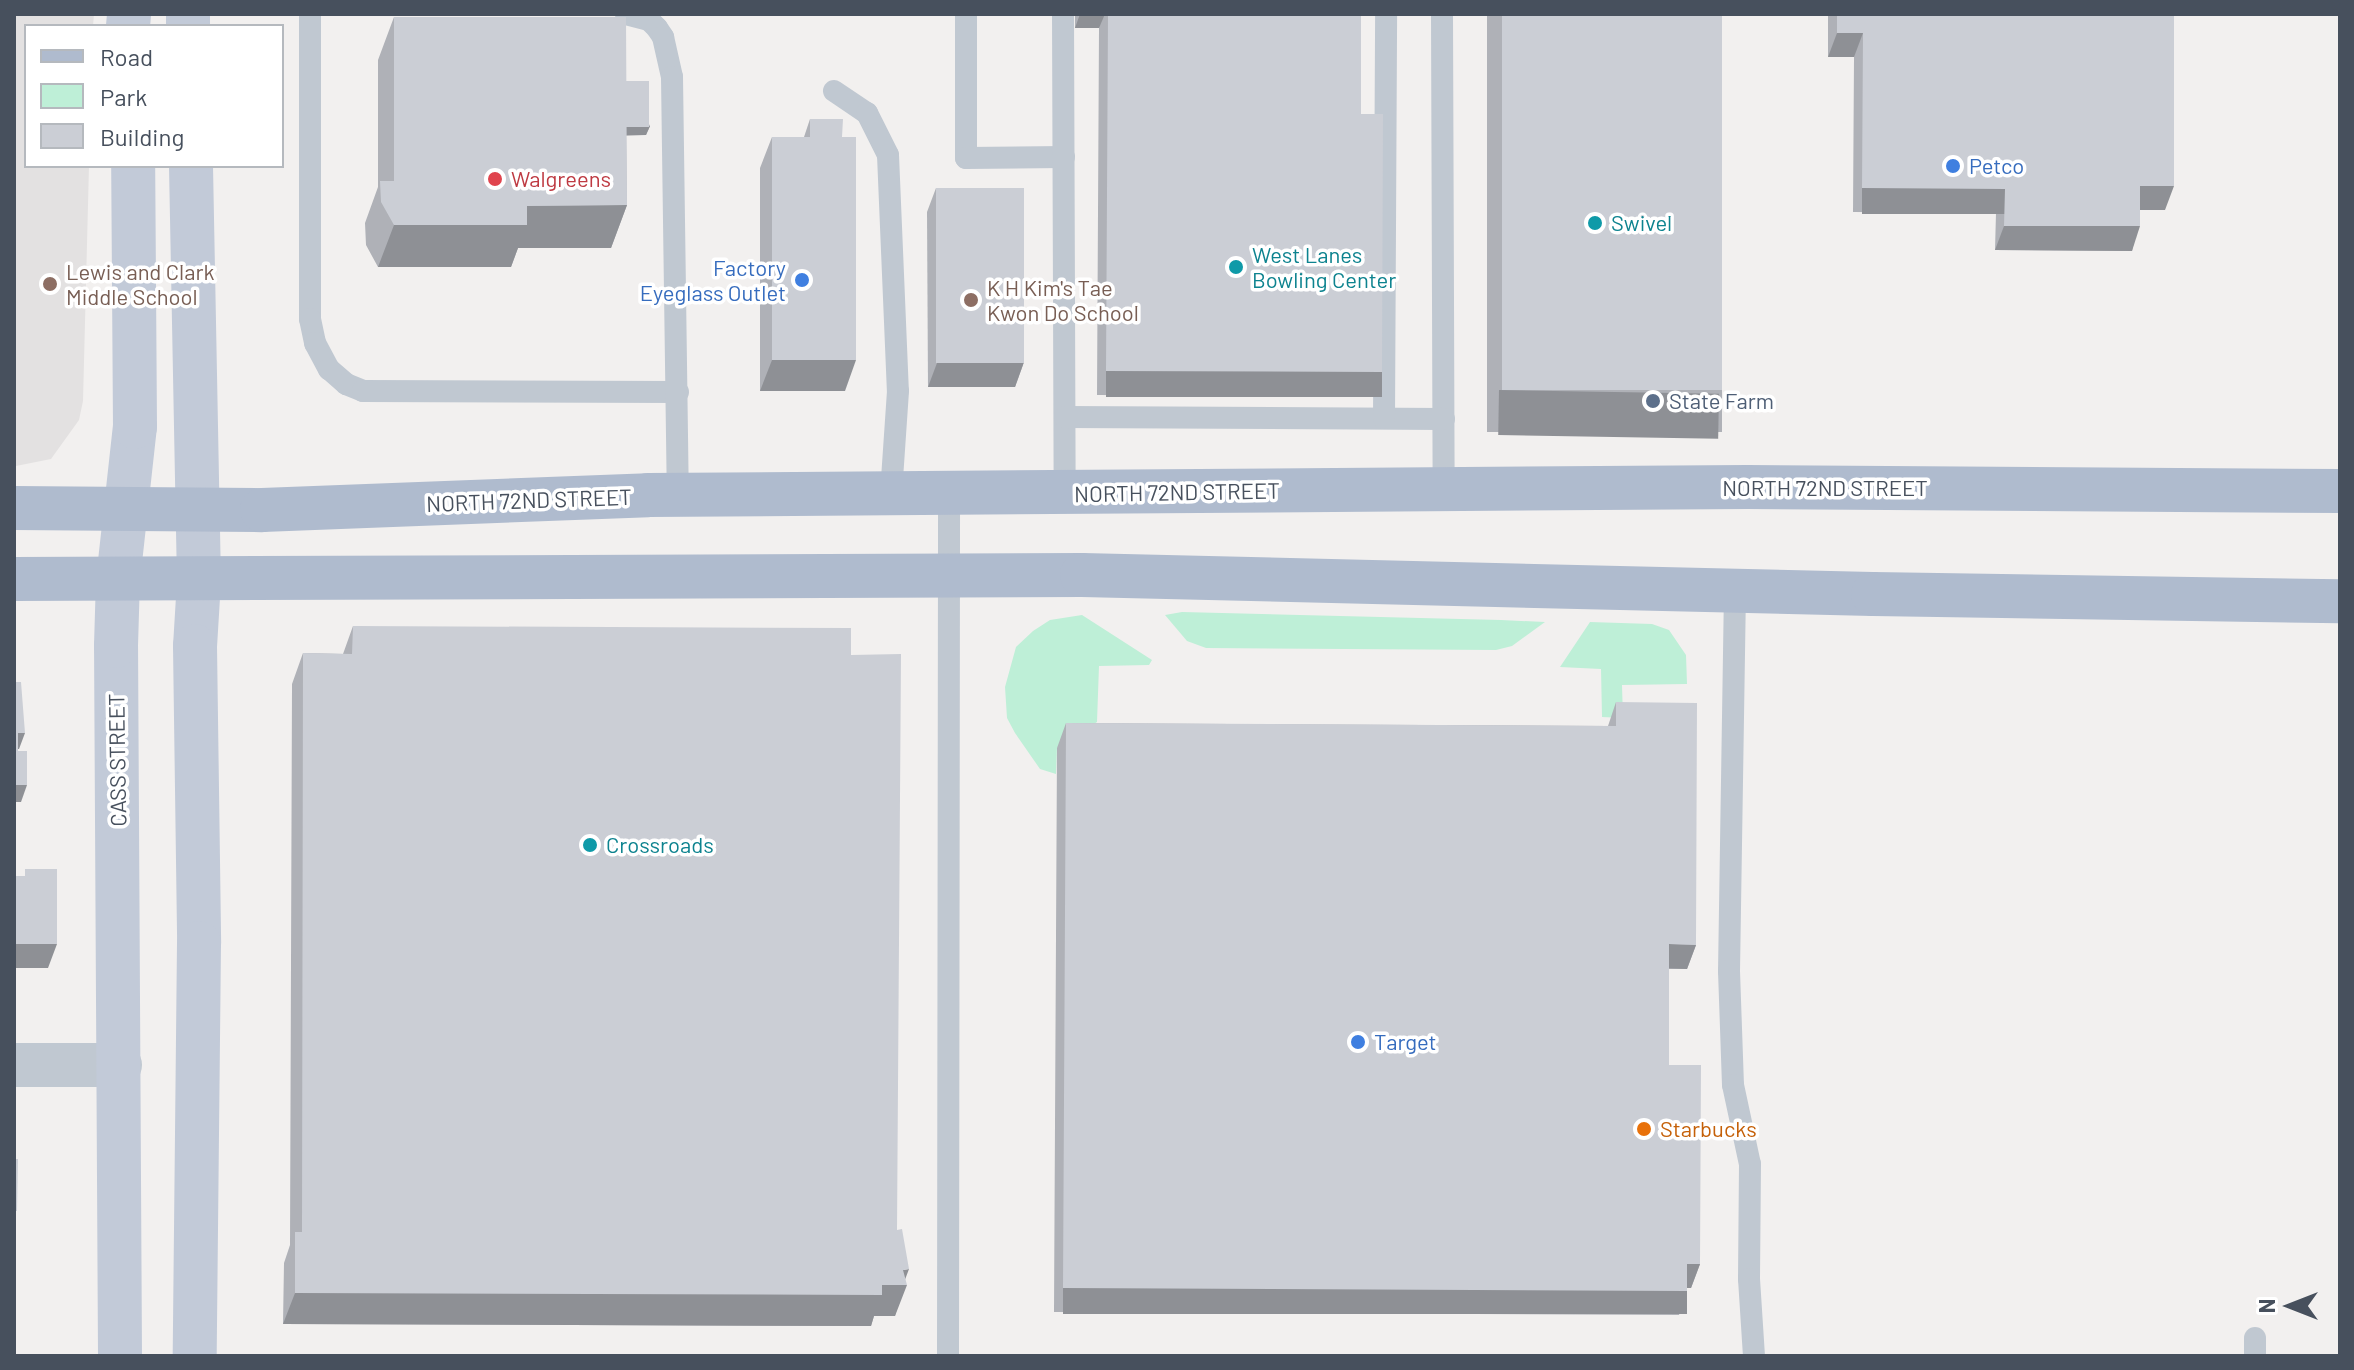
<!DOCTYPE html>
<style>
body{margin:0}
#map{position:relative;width:2354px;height:1370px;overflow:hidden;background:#f2f0ef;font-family:Barlow,sans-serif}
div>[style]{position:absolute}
.education>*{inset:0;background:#e3e1e1}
.green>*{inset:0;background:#beefd7}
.lane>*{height:22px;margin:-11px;padding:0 11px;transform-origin:11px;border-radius:11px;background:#c0c8d1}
.street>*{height:44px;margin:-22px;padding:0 22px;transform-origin:22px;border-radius:22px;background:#c0c8d1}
.secondary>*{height:44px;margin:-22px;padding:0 22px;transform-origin:22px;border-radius:22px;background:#c2cad8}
.primary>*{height:44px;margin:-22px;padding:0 22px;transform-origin:22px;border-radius:22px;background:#afbbce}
.wall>*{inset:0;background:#afb1b7;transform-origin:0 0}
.shaded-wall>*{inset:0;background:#8e9095;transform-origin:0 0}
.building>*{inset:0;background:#cbced5;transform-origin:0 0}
.dots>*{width:22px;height:22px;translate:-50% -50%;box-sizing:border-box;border:4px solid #fff;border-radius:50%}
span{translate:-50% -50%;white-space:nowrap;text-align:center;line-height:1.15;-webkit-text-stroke:7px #fff;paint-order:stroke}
.shop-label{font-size:22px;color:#366cbe}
.left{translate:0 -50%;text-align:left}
.right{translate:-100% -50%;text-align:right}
.health-label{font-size:22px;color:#be3a42}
.culture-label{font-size:22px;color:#0d838f}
.education-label{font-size:22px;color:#785e54}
.service-label{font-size:22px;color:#4e5e75}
.street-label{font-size:22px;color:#47505d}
.food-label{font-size:22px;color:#c56008}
.frame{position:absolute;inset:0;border:16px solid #47505d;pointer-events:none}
.legend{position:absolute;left:24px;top:24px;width:260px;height:144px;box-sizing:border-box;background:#fff;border:2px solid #b5b9be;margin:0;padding:10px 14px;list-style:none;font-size:24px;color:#47505d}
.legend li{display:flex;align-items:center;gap:16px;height:40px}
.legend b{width:40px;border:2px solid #b5b9be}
.north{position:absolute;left:2250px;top:1266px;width:80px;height:80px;-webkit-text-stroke:6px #fff;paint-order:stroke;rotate:270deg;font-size:22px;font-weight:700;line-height:32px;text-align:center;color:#47505d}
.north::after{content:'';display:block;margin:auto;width:28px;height:36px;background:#47505d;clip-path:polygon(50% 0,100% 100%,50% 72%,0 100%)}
</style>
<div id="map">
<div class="education">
<div style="clip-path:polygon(14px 14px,94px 14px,93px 26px,26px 26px,26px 166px,89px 166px,83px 401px,79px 420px,51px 459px,16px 466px)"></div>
</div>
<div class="green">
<div style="clip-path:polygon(1182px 612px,1501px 620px,1545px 622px,1512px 646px,1496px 650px,1206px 648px,1187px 641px,1165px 615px)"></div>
<div style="clip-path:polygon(1082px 615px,1152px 660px,1149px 665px,1099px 666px,1097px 722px,1057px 748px,1056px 774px,1040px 769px,1015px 733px,1007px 718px,1005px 687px,1016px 647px,1033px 631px,1050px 620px)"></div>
<div style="clip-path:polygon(1590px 622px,1652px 624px,1669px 630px,1686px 655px,1687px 684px,1622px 685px,1623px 718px,1602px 717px,1601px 669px,1560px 667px)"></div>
</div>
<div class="lane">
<div style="left:310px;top:14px;width:305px;rotate:90deg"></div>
<div style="left:310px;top:319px;width:25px;rotate:78deg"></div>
<div style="left:315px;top:343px;width:30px;rotate:62deg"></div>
<div style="left:329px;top:369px;width:23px;rotate:41deg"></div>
<div style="left:346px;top:384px;width:18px;rotate:22deg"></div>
<div style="left:363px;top:391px;width:315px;rotate:0.2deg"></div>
<div style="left:626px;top:14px;width:24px;rotate:15deg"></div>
<div style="left:649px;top:20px;width:11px;rotate:45deg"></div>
<div style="left:657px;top:28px;width:11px;rotate:56deg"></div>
<div style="left:663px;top:37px;width:41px;rotate:77.3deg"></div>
<div style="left:672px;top:77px;width:418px;rotate:89.2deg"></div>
<div style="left:966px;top:14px;width:144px;rotate:90deg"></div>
<div style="left:966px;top:158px;width:98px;rotate:-0.6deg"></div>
<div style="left:1063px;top:14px;width:479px;rotate:89.8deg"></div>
<div style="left:1442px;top:14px;width:476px;rotate:89.8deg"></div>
<div style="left:834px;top:91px;width:40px;rotate:34deg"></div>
<div style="left:867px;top:113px;width:47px;rotate:63.4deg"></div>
<div style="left:888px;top:155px;width:236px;rotate:87.6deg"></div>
<div style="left:898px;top:391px;width:103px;rotate:93.9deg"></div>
<div style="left:1065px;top:417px;width:379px;rotate:0.3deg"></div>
<div style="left:1384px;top:418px;width:404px;rotate:-89.7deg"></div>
<div style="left:1735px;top:590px;width:381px;rotate:90.9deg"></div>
<div style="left:1729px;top:971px;width:114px;rotate:88deg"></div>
<div style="left:1733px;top:1085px;width:81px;rotate:77.9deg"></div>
<div style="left:1750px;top:1164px;width:115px;rotate:90.5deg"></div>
<div style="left:1749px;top:1279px;width:77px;rotate:86.3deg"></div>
<div style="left:2255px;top:1338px;width:18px;rotate:90deg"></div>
<div style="left:948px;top:1356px;width:862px;rotate:-89.93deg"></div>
</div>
<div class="street">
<div style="left:14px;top:1065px;width:106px"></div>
</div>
<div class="secondary">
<div style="left:188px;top:14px;width:12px;rotate:90deg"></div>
<div style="left:128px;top:26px;width:12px;rotate:-85deg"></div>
<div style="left:191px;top:166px;width:415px;rotate:88.9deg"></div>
<div style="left:199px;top:581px;width:65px;rotate:93.5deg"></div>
<div style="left:195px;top:646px;width:297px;rotate:89.2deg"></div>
<div style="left:199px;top:943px;width:413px;rotate:90.6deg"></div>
<div style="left:120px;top:1356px;width:710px;rotate:-90.32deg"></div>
<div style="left:116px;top:646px;width:66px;rotate:-88.3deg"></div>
<div style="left:118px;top:580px;width:154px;rotate:-83.7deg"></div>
<div style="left:135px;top:427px;width:261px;rotate:-90.4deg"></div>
</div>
<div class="primary">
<div style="left:14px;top:508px;width:248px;rotate:0.5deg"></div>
<div style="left:262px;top:510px;width:386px;rotate:-2.2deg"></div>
<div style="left:648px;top:495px;width:1099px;rotate:-0.42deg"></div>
<div style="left:1747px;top:487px;width:593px;rotate:0.39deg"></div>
<div style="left:14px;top:579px;width:1068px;rotate:-0.21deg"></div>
<div style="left:1082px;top:575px;width:791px;rotate:1.38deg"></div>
<div style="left:1873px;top:594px;width:467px;rotate:0.9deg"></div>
</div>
<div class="wall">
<div style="clip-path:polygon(1075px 14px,1361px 14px,1361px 114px,1373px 396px,1097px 395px,1099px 28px,1075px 28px)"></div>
<div style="left:1487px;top:14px;width:235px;height:418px"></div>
<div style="clip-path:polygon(1828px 14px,2174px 14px,2165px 210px,2140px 210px,2132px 251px,1995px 250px,1996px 213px,1853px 212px,1854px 57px,1828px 57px)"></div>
<div style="clip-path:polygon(394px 17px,626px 81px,650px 126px,646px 135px,626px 135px,627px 205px,611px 248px,518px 248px,511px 267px,378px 267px,366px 245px,365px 223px,378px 187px,378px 60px)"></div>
<div style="clip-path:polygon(810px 119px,842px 137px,845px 391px,760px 391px,760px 168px,772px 137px,804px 137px)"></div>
<div style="clip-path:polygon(936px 188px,1024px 362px,1015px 387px,928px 387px,927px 212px)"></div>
<div style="clip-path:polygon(353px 626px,851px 655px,897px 1230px,905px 1279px,895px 1316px,874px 1316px,871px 1326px,283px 1324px,284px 1263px,290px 1245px,292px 684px,303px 653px,343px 654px)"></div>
<div style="clip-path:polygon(1616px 702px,1696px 945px,1687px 969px,1669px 969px,1669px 1065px,1700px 1264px,1691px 1288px,1687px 1288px,1679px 1315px,1054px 1312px,1057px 748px,1066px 723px,1608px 726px)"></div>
</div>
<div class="shaded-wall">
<div style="clip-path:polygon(1080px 14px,1105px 14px,1099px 28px,1075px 28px)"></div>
<div style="clip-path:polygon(1837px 33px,1863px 33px,1854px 57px,1828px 57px)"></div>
<div style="clip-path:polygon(650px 126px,646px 135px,611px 136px,614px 127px)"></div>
<div style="clip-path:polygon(2140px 186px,2174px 186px,2165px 210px,2132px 210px)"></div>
<div style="left:1862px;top:188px;width:143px;height:26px"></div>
<div style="clip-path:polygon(627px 205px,611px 248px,518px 248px,511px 267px,378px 267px,394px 225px,527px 206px)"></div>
<div style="clip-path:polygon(2004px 226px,2140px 226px,2132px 251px,1995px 250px)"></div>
<div style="clip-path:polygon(772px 360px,856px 360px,845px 391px,760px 391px)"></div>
<div style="clip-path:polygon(1024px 362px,1015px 387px,928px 387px,937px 363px)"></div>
<div style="left:1106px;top:371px;width:276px;height:26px"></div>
<div style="left:1499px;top:390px;width:220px;height:45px;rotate:1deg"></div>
<div style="clip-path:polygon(18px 733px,25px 733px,19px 749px,14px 749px)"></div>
<div style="clip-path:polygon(14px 785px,27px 785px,21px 802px,14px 802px)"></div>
<div style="clip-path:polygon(14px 944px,57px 944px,48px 968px,14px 968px)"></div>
<div style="clip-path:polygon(1669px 944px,1696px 945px,1687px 969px,1660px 968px)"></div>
<div style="clip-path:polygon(1687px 1264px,1700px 1264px,1691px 1288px,1679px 1288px)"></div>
<div style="clip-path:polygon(909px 1269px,903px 1285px,907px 1285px,895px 1316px,874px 1316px,871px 1326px,283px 1324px,295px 1293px,882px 1285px,903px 1270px)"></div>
<div style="left:1063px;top:1288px;width:624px;height:26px"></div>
</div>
<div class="building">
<div style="clip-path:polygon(1108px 14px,1361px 14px,1361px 114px,1383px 114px,1382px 372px,1106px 371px)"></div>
<div style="left:1502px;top:14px;width:220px;height:376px"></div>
<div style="clip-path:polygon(1837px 14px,2174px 14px,2174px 186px,2140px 186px,2140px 226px,2004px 226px,2005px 189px,1862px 188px,1863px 33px,1837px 33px)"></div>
<div style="clip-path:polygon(394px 17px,626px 17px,627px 205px,527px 206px,527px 225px,394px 225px,381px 202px,380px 181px,394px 181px)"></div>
<div style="left:626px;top:81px;width:23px;height:46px"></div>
<div style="clip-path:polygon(810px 119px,843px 119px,842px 137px,856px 137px,856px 360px,772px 360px,772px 137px,810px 137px)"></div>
<div style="left:936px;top:188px;width:88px;height:175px"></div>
<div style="clip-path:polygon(353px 626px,851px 628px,851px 655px,901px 654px,897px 1230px,902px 1229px,909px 1269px,903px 1270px,907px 1285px,882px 1285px,882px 1295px,295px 1293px,295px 1232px,302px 1232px,303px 653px,352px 654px)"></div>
<div style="clip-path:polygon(14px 682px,21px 682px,25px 733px,18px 733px,18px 751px,27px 751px,27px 785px,14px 785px)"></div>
<div style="clip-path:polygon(1616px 702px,1697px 703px,1696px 945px,1669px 944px,1669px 1065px,1701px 1065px,1700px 1264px,1687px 1264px,1687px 1291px,1063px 1288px,1066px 723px,1616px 726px)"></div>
<div style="clip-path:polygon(25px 869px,57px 869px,57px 944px,14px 944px,14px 876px,25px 876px)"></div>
<div style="clip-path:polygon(14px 1159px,18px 1159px,17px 1211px,14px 1211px)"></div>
</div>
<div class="dots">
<div style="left:1953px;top:166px;background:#3f7fe0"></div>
<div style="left:495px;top:179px;background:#e0444e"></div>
<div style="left:1595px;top:223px;background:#0f9aa8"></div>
<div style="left:1236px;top:267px;background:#0f9aa8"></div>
<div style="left:802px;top:280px;background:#3f7fe0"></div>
<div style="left:50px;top:284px;background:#8d6e63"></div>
<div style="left:971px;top:300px;background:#8d6e63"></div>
<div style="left:1653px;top:401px;background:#5c6f8a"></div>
<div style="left:590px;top:845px;background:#0f9aa8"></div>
<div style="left:1358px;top:1042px;background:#3f7fe0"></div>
<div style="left:1644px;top:1129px;background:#e8710a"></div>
</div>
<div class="shop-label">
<span class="left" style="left:1969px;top:166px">Petco</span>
<span class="right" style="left:786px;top:280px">Factory<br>Eyeglass Outlet</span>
<span class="left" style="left:1374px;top:1042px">Target</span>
</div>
<div class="health-label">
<span class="left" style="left:511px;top:179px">Walgreens</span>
</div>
<div class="culture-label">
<span class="left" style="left:1611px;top:223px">Swivel</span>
<span class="left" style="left:1252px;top:267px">West Lanes<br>Bowling Center</span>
<span class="left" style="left:606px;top:845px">Crossroads</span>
</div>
<div class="education-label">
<span class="left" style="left:66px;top:284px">Lewis and Clark<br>Middle School</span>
<span class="left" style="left:987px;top:300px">K H Kim's Tae<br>Kwon Do School</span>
</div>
<div class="service-label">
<span class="left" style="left:1669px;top:401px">State Farm</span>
</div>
<div class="street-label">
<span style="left:1825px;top:488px">NORTH 72ND STREET</span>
<span style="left:1177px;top:492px;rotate:-1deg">NORTH 72ND STREET</span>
<span style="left:529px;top:500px;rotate:-2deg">NORTH 72ND STREET</span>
<span style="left:117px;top:760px;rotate:-91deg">CASS STREET</span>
</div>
<div class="food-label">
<span class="left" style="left:1660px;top:1129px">Starbucks</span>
</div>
<div class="frame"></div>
<ul class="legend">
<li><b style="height:10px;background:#afbbce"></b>Road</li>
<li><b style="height:22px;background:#beefd7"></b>Park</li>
<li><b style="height:22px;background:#cbced5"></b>Building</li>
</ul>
<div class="north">N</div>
</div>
